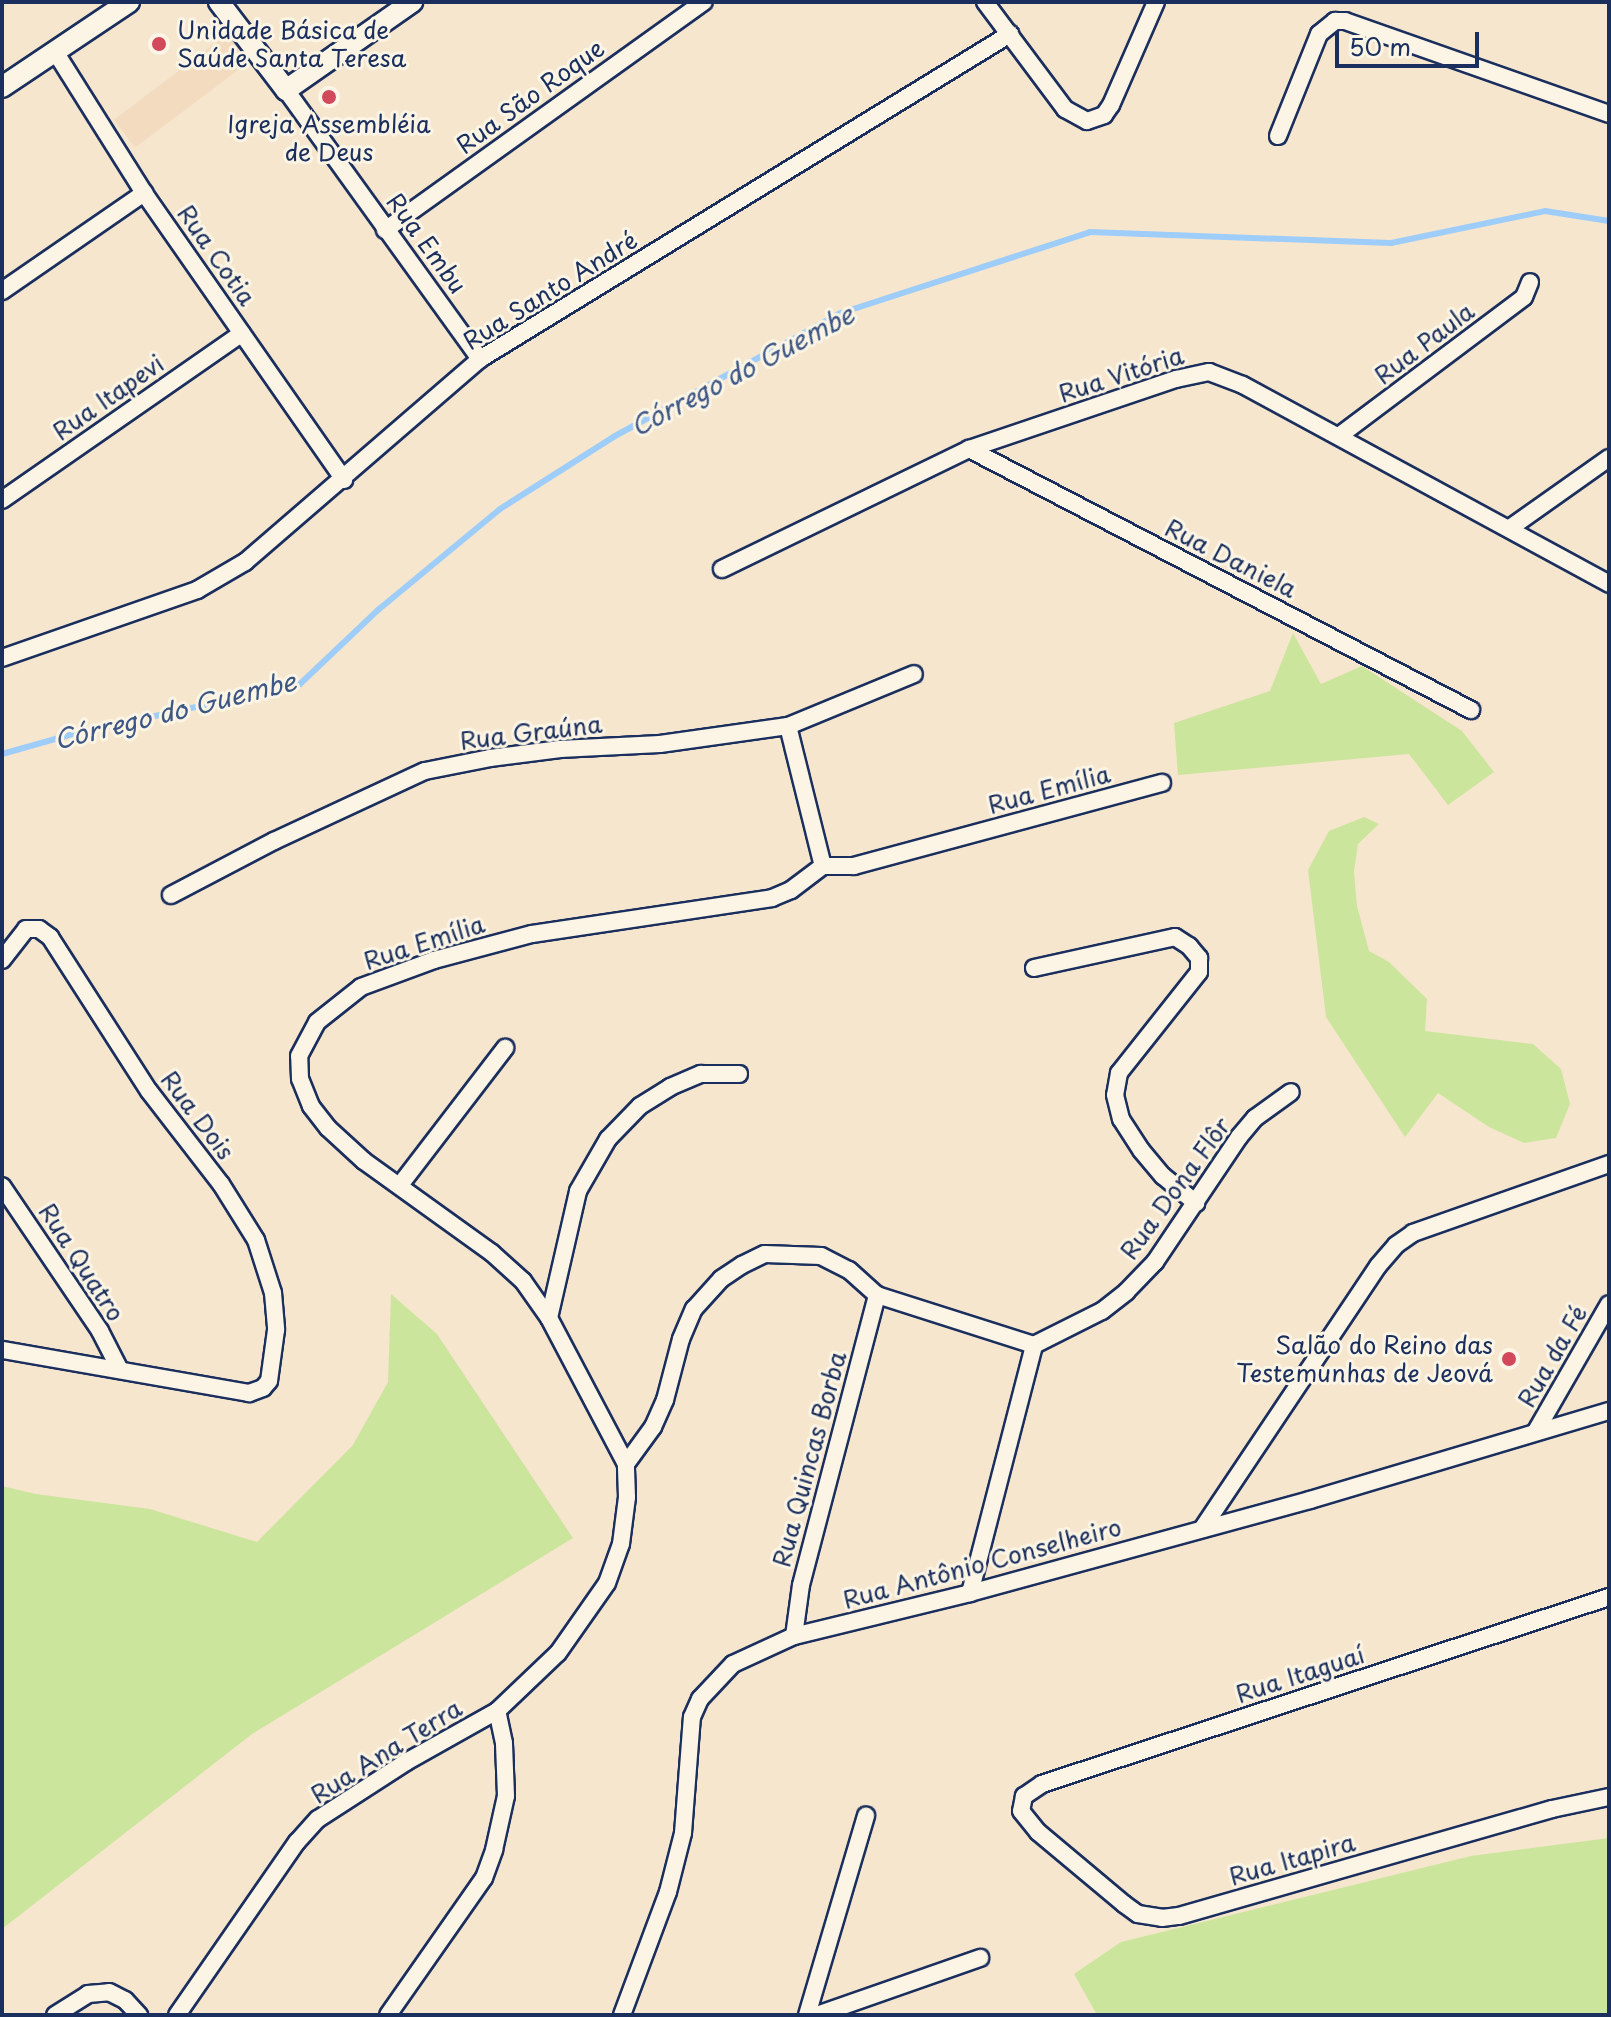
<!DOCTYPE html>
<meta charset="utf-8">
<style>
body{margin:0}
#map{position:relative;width:1611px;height:2017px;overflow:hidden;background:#f6e6ce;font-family:"Playpen Sans",sans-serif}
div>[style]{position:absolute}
.built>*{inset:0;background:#f2dbbe;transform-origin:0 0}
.green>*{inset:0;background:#cce59c}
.stream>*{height:6px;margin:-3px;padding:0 3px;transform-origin:3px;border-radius:3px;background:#9ecdfa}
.roads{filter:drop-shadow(2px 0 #1b2f5e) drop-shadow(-2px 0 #1b2f5e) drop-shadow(0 2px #1b2f5e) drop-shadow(0 -2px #1b2f5e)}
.minor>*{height:16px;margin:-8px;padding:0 8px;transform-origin:8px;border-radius:8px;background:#fcf5e5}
.tertiary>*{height:20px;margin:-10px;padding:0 10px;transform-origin:10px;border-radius:10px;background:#fcf5e5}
.dots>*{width:22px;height:22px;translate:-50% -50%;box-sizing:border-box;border:4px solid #fcf5e5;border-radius:50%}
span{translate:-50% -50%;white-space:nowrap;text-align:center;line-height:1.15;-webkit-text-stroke:6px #fcf5e5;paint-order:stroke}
.poi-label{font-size:24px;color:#1b2f5e}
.left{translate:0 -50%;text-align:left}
.right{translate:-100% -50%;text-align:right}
.street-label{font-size:24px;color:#1b2f5e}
.water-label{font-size:26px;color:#3c5685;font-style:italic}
.frame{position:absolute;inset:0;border:4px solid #1b2f5e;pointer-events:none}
.scale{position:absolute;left:1335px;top:32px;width:144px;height:36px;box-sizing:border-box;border:4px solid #1b2f5e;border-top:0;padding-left:10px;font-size:24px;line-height:28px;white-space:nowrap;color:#1b2f5e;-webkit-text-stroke:6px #fcf5e5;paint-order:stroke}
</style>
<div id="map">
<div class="built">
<div style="left:229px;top:33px;width:35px;height:144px;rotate:53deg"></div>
</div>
<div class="green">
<div style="clip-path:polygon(1293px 633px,1321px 684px,1362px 666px,1462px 731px,1494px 772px,1448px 805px,1409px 754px,1178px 775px,1174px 723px,1270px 691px)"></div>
<div style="clip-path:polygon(1364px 817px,1379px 824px,1358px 844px,1354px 872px,1357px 906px,1369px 951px,1389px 962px,1427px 999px,1425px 1031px,1533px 1044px,1561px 1069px,1570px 1104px,1556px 1138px,1524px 1143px,1489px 1127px,1438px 1093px,1405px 1137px,1326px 1017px,1308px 870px,1329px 831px)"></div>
<div style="clip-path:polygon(391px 1294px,437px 1334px,573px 1538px,252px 1734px,2px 1929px,2px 1486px,36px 1494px,150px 1509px,257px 1542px,353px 1445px,388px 1382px)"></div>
<div style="clip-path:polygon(1609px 1838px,1609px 2015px,1097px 2015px,1074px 1974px,1121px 1942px,1471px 1856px)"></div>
</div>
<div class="stream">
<div style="left:2px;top:754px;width:74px;rotate:-15.7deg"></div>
<div style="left:73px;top:734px;width:232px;rotate:-12.4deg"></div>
<div style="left:300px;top:684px;width:108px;rotate:-43.5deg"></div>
<div style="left:378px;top:610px;width:158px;rotate:-39.6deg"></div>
<div style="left:500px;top:509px;width:136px;rotate:-32.4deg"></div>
<div style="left:615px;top:436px;width:257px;rotate:-28.6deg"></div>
<div style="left:841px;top:313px;width:262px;rotate:-18deg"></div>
<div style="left:1090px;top:232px;width:301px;rotate:2.1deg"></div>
<div style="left:1391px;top:243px;width:157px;rotate:-11.7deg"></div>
<div style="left:1545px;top:211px;width:65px;rotate:8.9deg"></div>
</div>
<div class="roads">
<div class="minor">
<div style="left:985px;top:2px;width:134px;rotate:53.2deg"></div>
<div style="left:1065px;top:109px;width:25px;rotate:29deg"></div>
<div style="left:1087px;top:121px;width:18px;rotate:-19deg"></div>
<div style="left:1104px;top:115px;width:12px;rotate:-55deg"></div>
<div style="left:1111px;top:105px;width:112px;rotate:-66.4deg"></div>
<div style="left:56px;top:53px;width:165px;rotate:57.8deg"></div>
<div style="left:144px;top:193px;width:350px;rotate:55.1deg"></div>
<div style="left:286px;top:90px;width:332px;rotate:54.2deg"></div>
<div style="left:1278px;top:136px;width:110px;rotate:-68.1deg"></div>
<div style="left:1319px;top:34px;width:21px;rotate:-39deg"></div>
<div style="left:1335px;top:21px;width:10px"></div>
<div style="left:1345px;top:21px;width:280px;rotate:19.4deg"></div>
<div style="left:385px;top:230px;width:392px;rotate:-35.6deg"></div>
<div style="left:2px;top:291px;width:173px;rotate:-34.6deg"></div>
<div style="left:1339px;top:436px;width:231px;rotate:-36.9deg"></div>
<div style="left:1524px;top:297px;width:16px;rotate:-68deg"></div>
<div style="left:969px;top:449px;width:566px;rotate:27.47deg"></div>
<div style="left:2px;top:500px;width:292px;rotate:-34.8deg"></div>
<div style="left:1510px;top:528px;width:121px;rotate:-35.3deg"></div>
<div style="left:722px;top:569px;width:275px;rotate:-25.9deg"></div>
<div style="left:969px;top:449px;width:219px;rotate:-18.7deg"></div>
<div style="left:1176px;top:379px;width:34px;rotate:-12deg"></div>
<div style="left:1209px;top:372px;width:36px;rotate:21deg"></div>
<div style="left:1243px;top:385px;width:417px;rotate:28.5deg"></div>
<div style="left:2px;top:658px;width:207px;rotate:-19.2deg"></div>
<div style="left:197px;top:590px;width:56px;rotate:-30.3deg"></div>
<div style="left:245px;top:562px;width:311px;rotate:-40.8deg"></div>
<div style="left:480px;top:359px;width:622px;rotate:-31.52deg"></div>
<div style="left:788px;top:726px;width:144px;rotate:76deg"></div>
<div style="left:171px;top:895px;width:116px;rotate:-27.7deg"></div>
<div style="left:274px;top:841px;width:166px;rotate:-24.9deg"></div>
<div style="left:425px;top:771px;width:66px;rotate:-11.3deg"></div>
<div style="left:490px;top:758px;width:71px;rotate:-7.3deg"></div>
<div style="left:560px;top:749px;width:100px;rotate:-2.9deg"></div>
<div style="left:660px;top:744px;width:129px;rotate:-8deg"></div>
<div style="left:788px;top:726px;width:136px;rotate:-22.4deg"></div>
<div style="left:2px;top:960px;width:39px;rotate:-52deg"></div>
<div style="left:26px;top:929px;width:13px"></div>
<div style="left:39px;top:929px;width:14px;rotate:36deg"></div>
<div style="left:50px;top:937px;width:183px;rotate:57.3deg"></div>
<div style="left:149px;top:1091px;width:118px;rotate:52.3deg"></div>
<div style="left:221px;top:1184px;width:66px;rotate:58deg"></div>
<div style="left:256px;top:1240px;width:56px;rotate:72.2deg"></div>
<div style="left:273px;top:1293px;width:37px;rotate:85deg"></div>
<div style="left:276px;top:1330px;width:51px;rotate:97.8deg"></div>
<div style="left:269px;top:1381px;width:9px;rotate:131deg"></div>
<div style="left:263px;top:1388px;width:15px;rotate:160deg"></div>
<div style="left:249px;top:1393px;width:251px;rotate:-170.1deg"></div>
<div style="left:1034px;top:968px;width:144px;rotate:-12.4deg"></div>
<div style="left:1175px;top:937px;width:17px;rotate:33deg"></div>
<div style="left:1189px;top:946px;width:16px;rotate:50deg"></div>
<div style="left:1199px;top:958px;width:14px;rotate:90deg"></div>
<div style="left:1199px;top:972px;width:129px;rotate:128.4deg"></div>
<div style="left:1119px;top:1073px;width:22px;rotate:100deg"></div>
<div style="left:1115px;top:1095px;width:25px;rotate:76deg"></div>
<div style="left:1121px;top:1119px;width:37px;rotate:57deg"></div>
<div style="left:1141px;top:1150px;width:34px;rotate:50deg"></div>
<div style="left:1163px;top:1176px;width:43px;rotate:39.3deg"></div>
<div style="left:400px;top:1185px;width:173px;rotate:-52.5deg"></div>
<div style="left:2px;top:1186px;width:175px;rotate:55.9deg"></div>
<div style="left:100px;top:1331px;width:42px;rotate:62.8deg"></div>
<div style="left:549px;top:1318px;width:130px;rotate:-77.1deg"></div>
<div style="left:578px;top:1191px;width:60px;rotate:-60deg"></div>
<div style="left:608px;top:1139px;width:46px;rotate:-45.9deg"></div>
<div style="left:640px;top:1106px;width:36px;rotate:-32deg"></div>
<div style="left:670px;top:1087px;width:34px;rotate:-23deg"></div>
<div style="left:701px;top:1074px;width:38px"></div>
<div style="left:1536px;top:1431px;width:146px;rotate:-60.1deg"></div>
<div style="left:626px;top:1464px;width:46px;rotate:-53.9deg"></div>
<div style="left:653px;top:1427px;width:30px;rotate:-66deg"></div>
<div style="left:665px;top:1400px;width:63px;rotate:-75.3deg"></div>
<div style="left:681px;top:1339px;width:33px;rotate:-67deg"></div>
<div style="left:694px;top:1309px;width:40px;rotate:-48deg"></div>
<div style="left:721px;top:1279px;width:25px;rotate:-34deg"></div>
<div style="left:742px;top:1265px;width:25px;rotate:-26deg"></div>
<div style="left:765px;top:1254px;width:56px;rotate:2deg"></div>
<div style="left:821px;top:1256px;width:31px;rotate:27deg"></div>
<div style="left:849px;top:1270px;width:38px;rotate:42deg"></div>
<div style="left:877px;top:1295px;width:165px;rotate:17.7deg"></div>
<div style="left:1034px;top:1345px;width:76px;rotate:-26.6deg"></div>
<div style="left:1102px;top:1311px;width:31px;rotate:-38deg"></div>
<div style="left:1126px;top:1292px;width:42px;rotate:-46deg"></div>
<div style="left:1155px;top:1262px;width:151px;rotate:-56.1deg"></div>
<div style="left:1239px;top:1137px;width:25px;rotate:-50deg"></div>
<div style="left:1255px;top:1118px;width:44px;rotate:-35.8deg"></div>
<div style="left:1202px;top:1529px;width:316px;rotate:-56.2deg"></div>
<div style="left:1378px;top:1266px;width:28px;rotate:-49deg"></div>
<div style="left:1396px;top:1245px;width:21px;rotate:-35deg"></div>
<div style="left:1413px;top:1233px;width:208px;rotate:-19.4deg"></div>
<div style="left:970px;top:1593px;width:256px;rotate:-75.5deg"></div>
<div style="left:1609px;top:1597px;width:597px;rotate:161.75deg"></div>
<div style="left:1042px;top:1784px;width:22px;rotate:146deg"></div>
<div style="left:1024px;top:1796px;width:15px;rotate:101deg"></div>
<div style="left:1021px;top:1811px;width:27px;rotate:51deg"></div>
<div style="left:1038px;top:1832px;width:112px;rotate:39.9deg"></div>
<div style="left:1124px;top:1904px;width:17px;rotate:36deg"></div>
<div style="left:1138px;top:1914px;width:24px;rotate:9deg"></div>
<div style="left:1162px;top:1918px;width:17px;rotate:-7deg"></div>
<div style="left:1179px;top:1916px;width:388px;rotate:-16deg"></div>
<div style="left:1552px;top:1809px;width:58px;rotate:-11.9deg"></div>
<div style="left:794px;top:1636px;width:51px;rotate:-82.2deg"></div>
<div style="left:801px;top:1585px;width:300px;rotate:-75.3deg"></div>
<div style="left:55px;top:2015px;width:39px;rotate:-32deg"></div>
<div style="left:88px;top:1994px;width:21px;rotate:-5deg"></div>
<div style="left:109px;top:1992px;width:18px;rotate:27deg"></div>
<div style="left:125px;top:2000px;width:21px;rotate:47deg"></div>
<div style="left:177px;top:2015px;width:211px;rotate:-55.3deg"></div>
<div style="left:297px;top:1842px;width:31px;rotate:-48deg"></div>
<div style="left:318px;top:1819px;width:105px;rotate:-32.9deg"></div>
<div style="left:406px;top:1762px;width:104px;rotate:-29.3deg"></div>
<div style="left:497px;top:1711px;width:84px;rotate:-43.6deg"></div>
<div style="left:558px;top:1653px;width:85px;rotate:-55deg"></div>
<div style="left:607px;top:1583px;width:41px;rotate:-70.3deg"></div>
<div style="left:621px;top:1544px;width:47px;rotate:-82.7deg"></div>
<div style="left:627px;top:1497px;width:33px;rotate:-92deg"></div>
<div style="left:626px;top:1464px;width:165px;rotate:-117.8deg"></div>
<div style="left:549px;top:1318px;width:45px;rotate:-125.1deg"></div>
<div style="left:523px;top:1281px;width:42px;rotate:-137.9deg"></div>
<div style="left:492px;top:1253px;width:158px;rotate:-144.3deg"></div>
<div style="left:364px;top:1161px;width:49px;rotate:-137.5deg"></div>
<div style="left:328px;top:1128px;width:28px;rotate:-128deg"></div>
<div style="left:311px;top:1106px;width:29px;rotate:-112deg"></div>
<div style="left:300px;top:1079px;width:23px;rotate:-92deg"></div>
<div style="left:299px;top:1056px;width:38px;rotate:-62deg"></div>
<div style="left:317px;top:1022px;width:56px;rotate:-38.5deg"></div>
<div style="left:361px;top:987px;width:78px;rotate:-20.3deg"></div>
<div style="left:434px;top:960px;width:101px;rotate:-14.9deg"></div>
<div style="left:532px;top:934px;width:243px;rotate:-8.5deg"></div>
<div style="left:772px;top:898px;width:21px;rotate:-23deg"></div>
<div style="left:791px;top:890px;width:40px;rotate:-37deg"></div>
<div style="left:823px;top:866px;width:31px"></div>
<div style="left:854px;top:866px;width:319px;rotate:-15.1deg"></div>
<div style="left:388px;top:2015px;width:167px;rotate:-55deg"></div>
<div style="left:484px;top:1878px;width:30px;rotate:-70deg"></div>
<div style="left:494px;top:1850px;width:55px;rotate:-77.5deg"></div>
<div style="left:506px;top:1796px;width:53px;rotate:-92.2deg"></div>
<div style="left:504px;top:1743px;width:33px;rotate:-102deg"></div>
<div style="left:622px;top:2015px;width:131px;rotate:-69.5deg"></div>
<div style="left:668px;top:1892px;width:61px;rotate:-75.7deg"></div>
<div style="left:683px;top:1833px;width:116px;rotate:-85.6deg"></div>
<div style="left:692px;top:1717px;width:20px;rotate:-66deg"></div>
<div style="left:700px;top:1699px;width:48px;rotate:-46.7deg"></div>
<div style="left:733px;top:1664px;width:67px;rotate:-24.7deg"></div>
<div style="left:794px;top:1636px;width:181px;rotate:-13.7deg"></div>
<div style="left:970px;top:1593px;width:352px;rotate:-15.3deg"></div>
<div style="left:1310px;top:1500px;width:312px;rotate:-16.6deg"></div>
<div style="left:807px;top:2015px;width:208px;rotate:-73.5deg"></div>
<div style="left:817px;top:2015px;width:173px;rotate:-19.3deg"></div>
</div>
<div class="tertiary">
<div style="left:219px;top:2px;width:111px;rotate:52.7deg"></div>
<div style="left:286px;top:90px;width:154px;rotate:-34.9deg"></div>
<div style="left:2px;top:87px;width:153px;rotate:-33.8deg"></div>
</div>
</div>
<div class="dots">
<div style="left:159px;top:44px;background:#d1495b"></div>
<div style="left:329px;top:97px;background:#d1495b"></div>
<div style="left:1509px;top:1359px;background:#d1495b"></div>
</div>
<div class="poi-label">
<span class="left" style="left:177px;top:44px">Unidade Básica de<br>Saúde Santa Teresa</span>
<span style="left:329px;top:138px">Igreja Assembléia<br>de Deus</span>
<span class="right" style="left:1493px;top:1359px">Salão do Reino das<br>Testemunhas de Jeová</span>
</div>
<div class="street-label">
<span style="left:530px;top:96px;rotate:-36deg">Rua São Roque</span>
<span style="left:427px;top:243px;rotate:54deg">Rua Embu</span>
<span style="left:217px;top:255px;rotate:55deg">Rua Cotia</span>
<span style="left:550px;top:290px;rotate:-32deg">Rua Santo André</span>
<span style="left:1424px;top:343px;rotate:-37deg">Rua Paula</span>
<span style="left:1121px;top:374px;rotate:-18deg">Rua Vitória</span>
<span style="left:108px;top:397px;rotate:-35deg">Rua Itapevi</span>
<span style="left:1231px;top:558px;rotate:27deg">Rua Daniela</span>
<span style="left:531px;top:732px;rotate:-7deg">Rua Graúna</span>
<span style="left:1049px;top:789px;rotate:-15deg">Rua Emília</span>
<span style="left:424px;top:942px;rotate:-18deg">Rua Emília</span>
<span style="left:198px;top:1115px;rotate:53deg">Rua Dois</span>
<span style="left:1175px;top:1188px;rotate:-54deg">Rua Dona Flôr</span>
<span style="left:82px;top:1262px;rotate:57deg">Rua Quatro</span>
<span style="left:1552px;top:1356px;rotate:-60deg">Rua da Fé</span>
<span style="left:809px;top:1459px;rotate:-75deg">Rua Quincas Borba</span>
<span style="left:982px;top:1563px;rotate:-15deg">Rua Antônio Conselheiro</span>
<span style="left:1300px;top:1674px;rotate:-18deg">Rua Itaguaí</span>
<span style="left:386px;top:1751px;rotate:-32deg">Rua Ana Terra</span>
<span style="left:1292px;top:1859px;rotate:-16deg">Rua Itapira</span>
</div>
<div class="water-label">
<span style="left:742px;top:370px;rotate:-28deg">Córrego do Guembe</span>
<span style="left:175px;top:710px;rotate:-14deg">Córrego do Guembe</span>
</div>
<div class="frame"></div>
<div class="scale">50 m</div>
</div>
